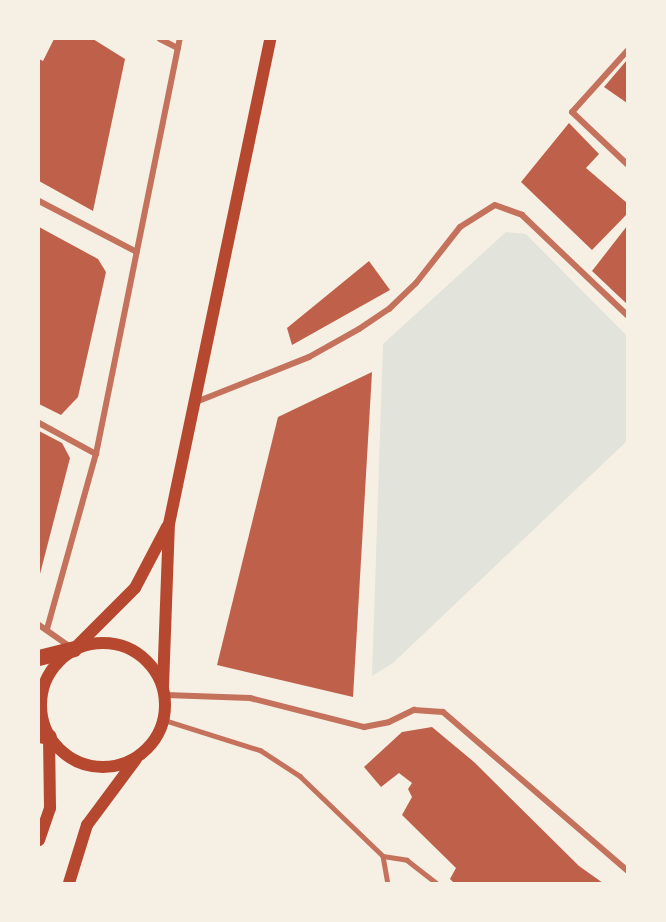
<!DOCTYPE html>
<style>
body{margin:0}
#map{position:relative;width:666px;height:922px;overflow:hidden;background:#f6efe4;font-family:"Work Sans",sans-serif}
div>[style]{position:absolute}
.green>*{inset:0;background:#e2e4dc}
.building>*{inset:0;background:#bf614a}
.service>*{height:4.5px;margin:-2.25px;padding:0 2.25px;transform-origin:2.25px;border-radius:2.25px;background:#c5725c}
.minor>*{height:6px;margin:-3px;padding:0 3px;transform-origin:3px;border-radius:3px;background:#c5725c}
.secondary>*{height:12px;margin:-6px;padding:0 6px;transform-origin:6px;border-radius:6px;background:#b5482f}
.secondary>.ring{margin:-6px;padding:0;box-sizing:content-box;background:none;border:12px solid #b5482f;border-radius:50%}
.trunk>*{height:16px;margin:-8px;padding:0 8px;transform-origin:8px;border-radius:8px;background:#b5482f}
span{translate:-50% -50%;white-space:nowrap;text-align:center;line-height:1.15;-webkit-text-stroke:5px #f6efe4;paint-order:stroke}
.frame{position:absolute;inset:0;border:40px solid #f6efe4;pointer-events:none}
</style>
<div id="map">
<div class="green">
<div style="clip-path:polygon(506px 232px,526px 234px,627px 336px,627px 441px,393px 663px,372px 676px,383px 344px)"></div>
</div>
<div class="building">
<div style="clip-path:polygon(54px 39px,93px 39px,125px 59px,93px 211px,39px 181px,39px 59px,43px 61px)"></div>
<div style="clip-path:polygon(627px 60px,627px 103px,604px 87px)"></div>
<div style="clip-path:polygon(569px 123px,599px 154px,586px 168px,627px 203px,627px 214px,592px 250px,521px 182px)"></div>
<div style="clip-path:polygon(627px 226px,627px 304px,592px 271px)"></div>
<div style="clip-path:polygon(39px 227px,98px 259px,106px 272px,78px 397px,61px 415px,39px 404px)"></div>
<div style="clip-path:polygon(369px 261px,390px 290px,292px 345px,287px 328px)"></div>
<div style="clip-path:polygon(372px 372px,353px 697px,217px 665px,278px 417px)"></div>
<div style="clip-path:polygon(39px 431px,62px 443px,70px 458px,40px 574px)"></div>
<div style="clip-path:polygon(432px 727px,474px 762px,579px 866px,603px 883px,454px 883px,450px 879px,456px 868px,402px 815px,412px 797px,408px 789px,412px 783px,399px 773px,381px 787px,364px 767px,402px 732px)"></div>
</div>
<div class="service">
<div style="left:164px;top:720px;width:101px;rotate:17.4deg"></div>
<div style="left:260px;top:750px;width:48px;rotate:33deg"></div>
<div style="left:300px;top:776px;width:115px;rotate:43.9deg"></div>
<div style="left:383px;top:856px;width:27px;rotate:80deg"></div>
<div style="left:383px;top:856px;width:24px;rotate:9deg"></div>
<div style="left:407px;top:860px;width:37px;rotate:38deg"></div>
</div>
<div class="minor">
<div style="left:160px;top:39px;width:20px;rotate:27deg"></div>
<div style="left:627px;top:51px;width:82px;rotate:132deg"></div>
<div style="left:572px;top:112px;width:76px;rotate:43.4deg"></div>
<div style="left:39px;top:201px;width:110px;rotate:27.5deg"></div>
<div style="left:196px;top:402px;width:122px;rotate:-21.7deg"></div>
<div style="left:309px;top:357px;width:57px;rotate:-29.2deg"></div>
<div style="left:359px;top:329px;width:36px;rotate:-34deg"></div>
<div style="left:389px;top:309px;width:37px;rotate:-44deg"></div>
<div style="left:416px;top:283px;width:71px;rotate:-51.8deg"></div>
<div style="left:460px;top:227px;width:41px;rotate:-32.2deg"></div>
<div style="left:495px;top:205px;width:29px;rotate:20deg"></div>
<div style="left:522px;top:215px;width:145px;rotate:43.6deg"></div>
<div style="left:39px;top:423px;width:65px;rotate:28.5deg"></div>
<div style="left:39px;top:625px;width:39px;rotate:35deg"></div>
<div style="left:47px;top:629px;width:182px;rotate:-74.4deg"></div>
<div style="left:96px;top:454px;width:423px;rotate:-78.6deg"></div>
<div style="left:166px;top:695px;width:84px;rotate:2deg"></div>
<div style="left:250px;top:698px;width:118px;rotate:14.3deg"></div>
<div style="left:364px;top:727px;width:25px;rotate:-11deg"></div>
<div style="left:389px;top:722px;width:28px;rotate:-26deg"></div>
<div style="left:414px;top:710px;width:29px;rotate:4deg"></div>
<div style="left:443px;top:712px;width:243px;rotate:40.7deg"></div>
</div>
<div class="secondary">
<div class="ring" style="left:41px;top:643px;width:112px;height:112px"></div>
<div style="left:77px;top:646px;width:82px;rotate:-45deg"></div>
<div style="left:135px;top:588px;width:69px;rotate:-62.3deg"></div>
<div style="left:163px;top:686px;width:162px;rotate:-87.9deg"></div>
<div style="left:169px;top:524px;width:495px;rotate:-78.2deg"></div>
<div style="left:39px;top:840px;width:34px;rotate:-71deg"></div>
<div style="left:50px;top:808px;width:71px;rotate:-90.8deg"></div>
<div style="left:69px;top:883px;width:61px;rotate:-72.8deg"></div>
<div style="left:87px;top:825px;width:82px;rotate:-53.4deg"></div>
</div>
<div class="trunk">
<div style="left:39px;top:658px;width:36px;rotate:-14deg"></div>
<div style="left:39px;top:735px;width:10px;rotate:11deg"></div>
</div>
<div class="frame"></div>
</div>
